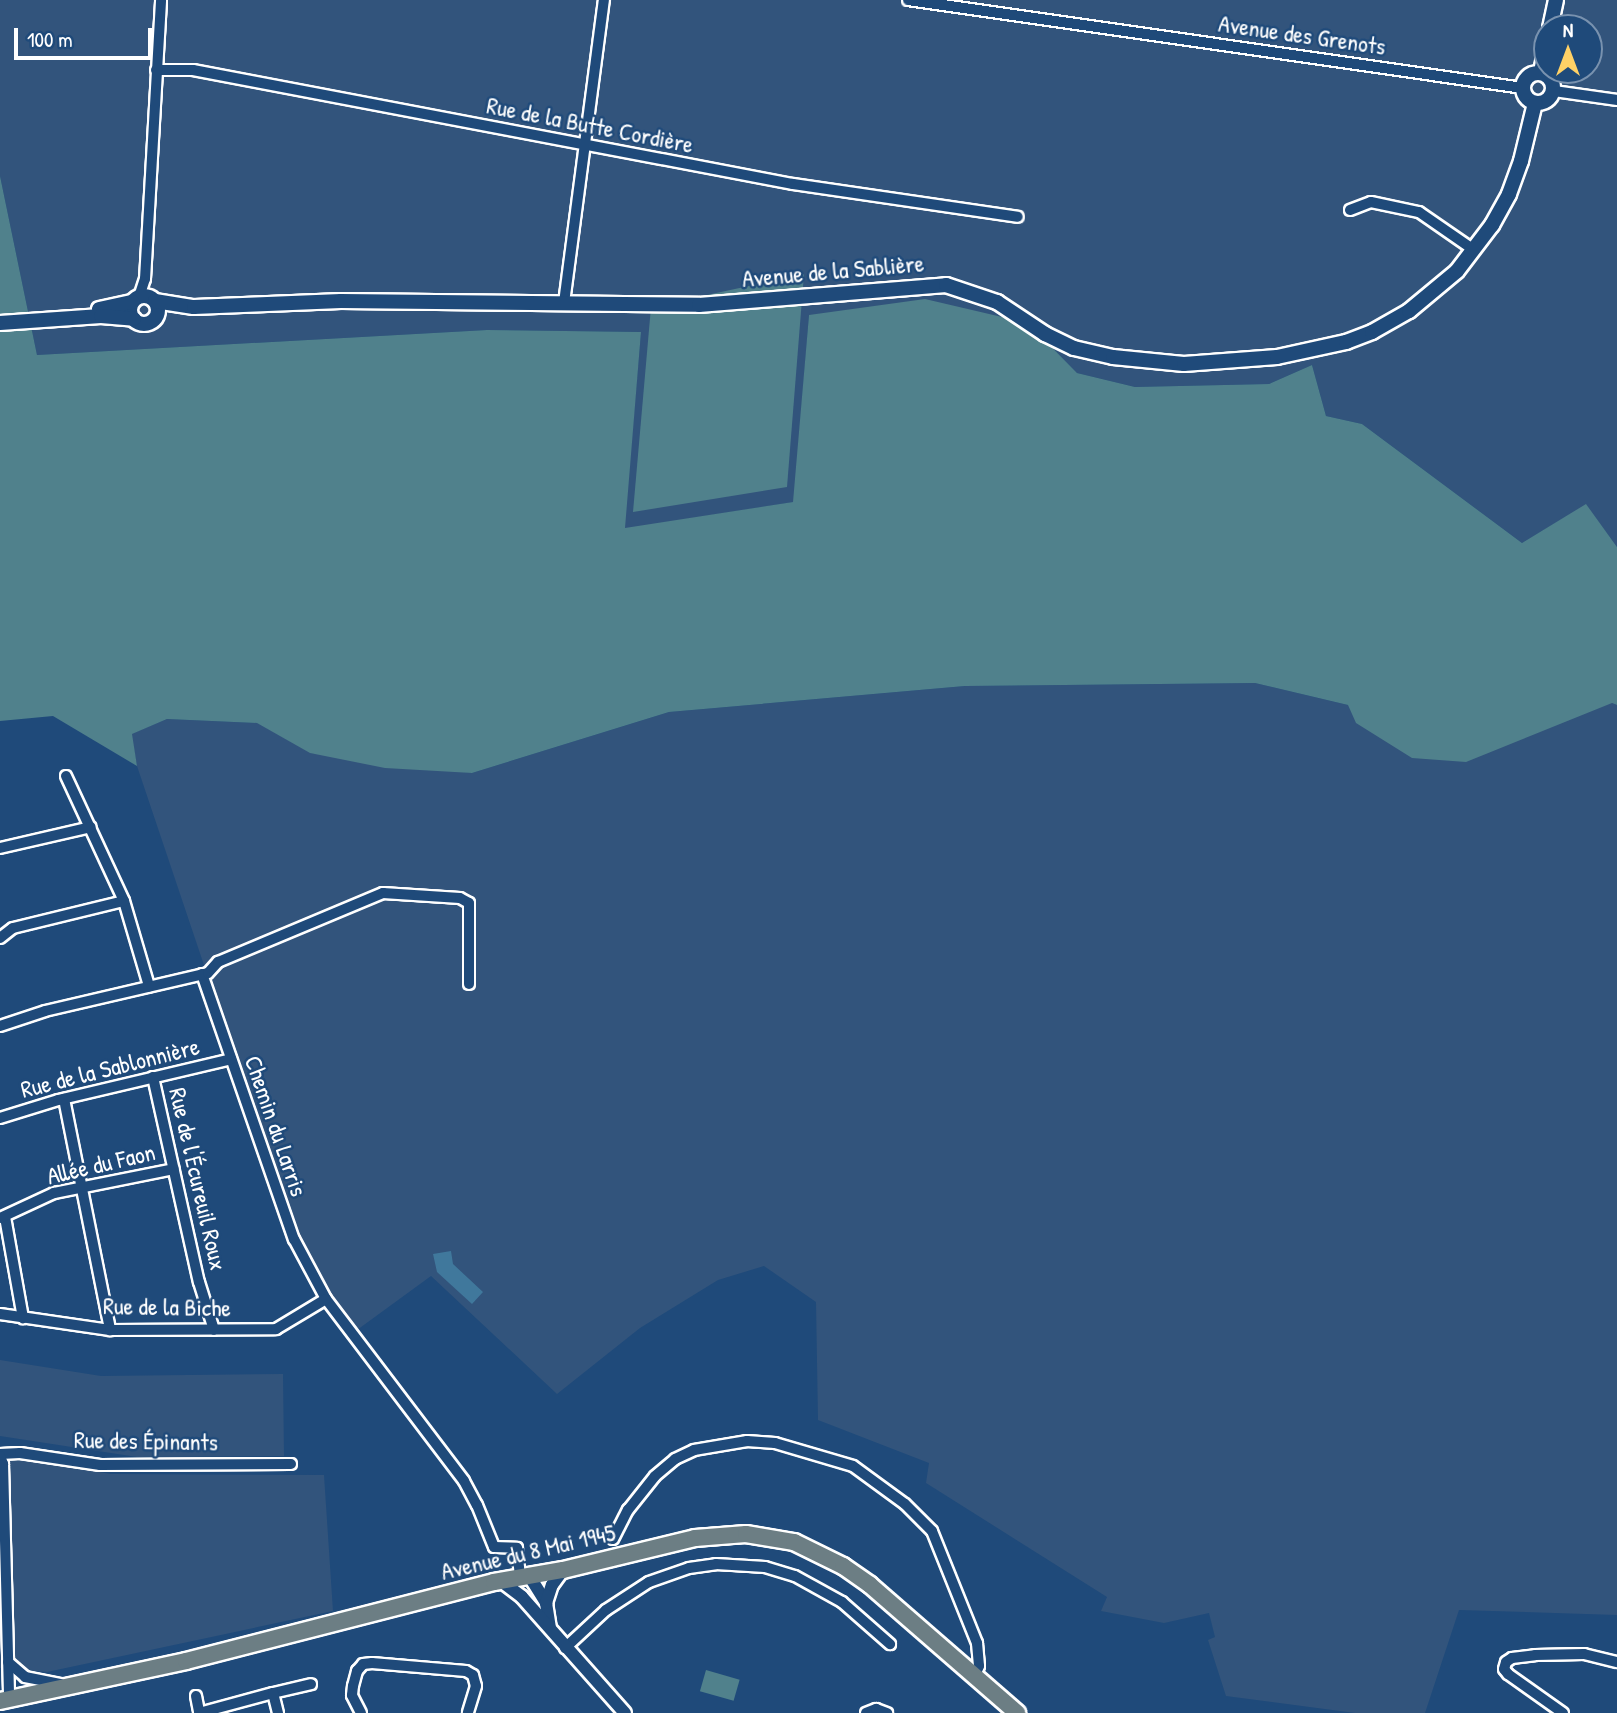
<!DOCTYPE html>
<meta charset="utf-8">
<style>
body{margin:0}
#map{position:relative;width:1617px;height:1713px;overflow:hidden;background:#1f4a7a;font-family:"Patrick Hand",sans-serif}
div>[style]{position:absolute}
.built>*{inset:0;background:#32547c}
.green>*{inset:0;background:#50818c;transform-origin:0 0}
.water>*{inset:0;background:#40789c}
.roads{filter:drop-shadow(2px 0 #fff) drop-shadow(-2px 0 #fff) drop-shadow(0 2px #fff) drop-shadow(0 -2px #fff)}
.minor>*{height:10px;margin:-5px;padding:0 5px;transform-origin:5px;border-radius:5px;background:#1f4a7a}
.tertiary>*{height:12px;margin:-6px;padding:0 6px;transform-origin:6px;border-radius:6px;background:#1f4a7a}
.secondary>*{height:14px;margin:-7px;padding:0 7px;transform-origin:7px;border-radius:7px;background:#1f4a7a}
.secondary>.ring{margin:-7px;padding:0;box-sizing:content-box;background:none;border:14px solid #1f4a7a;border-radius:50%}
.primary>*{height:16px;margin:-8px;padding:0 8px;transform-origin:8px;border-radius:8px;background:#6c7e84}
span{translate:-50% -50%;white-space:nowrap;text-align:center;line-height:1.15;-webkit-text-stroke:5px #1f4a7a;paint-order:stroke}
.street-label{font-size:24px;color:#fff}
.north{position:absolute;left:1533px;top:14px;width:70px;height:70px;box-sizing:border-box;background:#1f4a7a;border:2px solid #7992af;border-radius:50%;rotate:0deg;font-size:19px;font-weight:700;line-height:28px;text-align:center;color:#fff}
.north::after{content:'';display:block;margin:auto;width:24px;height:32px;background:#ffd166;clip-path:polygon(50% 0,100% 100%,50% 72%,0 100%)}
.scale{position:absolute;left:14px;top:28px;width:138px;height:32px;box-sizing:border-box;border:4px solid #fff;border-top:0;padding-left:9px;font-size:21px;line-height:24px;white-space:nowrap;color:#fff;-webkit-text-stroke:5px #1f4a7a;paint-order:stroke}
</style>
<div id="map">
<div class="built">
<div style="clip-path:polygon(evenodd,0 0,1617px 0,1617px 547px,1586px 505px,1522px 543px,1362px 424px,1326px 416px,1312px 365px,1269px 384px,1135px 387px,1077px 373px,1028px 323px,809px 315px,794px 502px,624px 529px,641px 332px,487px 330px,37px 355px,0 176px,0 0,1547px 28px,1589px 28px,1589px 70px,1547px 70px,1547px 28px)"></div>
<div style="clip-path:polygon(1255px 683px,1348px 705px,1612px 703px,1617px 705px,1617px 1615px,1459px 1610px,1425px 1713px,1355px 1713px,1226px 1696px,1208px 1640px,1215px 1637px,1209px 1613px,1164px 1623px,1101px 1611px,1107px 1597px,926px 1483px,929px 1463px,818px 1420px,816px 1302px,764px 1266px,718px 1280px,640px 1328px,557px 1394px,431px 1276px,357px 1330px,328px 1292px,296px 1232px,282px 1197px,137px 766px,131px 734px,167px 719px,258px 723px,311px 753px,472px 773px,669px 712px,965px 686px)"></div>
<div style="clip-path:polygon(0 1360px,101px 1376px,283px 1374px,284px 1456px,137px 1457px,0 1436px)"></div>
<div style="clip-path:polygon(0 1455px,111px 1474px,324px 1475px,333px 1611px,47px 1672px,0 1668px)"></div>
</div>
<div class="green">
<div style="clip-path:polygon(0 176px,37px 355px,487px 330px,641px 332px,625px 528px,793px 502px,809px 315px,925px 299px,1028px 323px,1077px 373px,1135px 387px,1269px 384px,1312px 365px,1326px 416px,1362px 424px,1522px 543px,1586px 504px,1617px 547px,1617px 705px,1612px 703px,1466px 762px,1412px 758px,1356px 723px,1348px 705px,1255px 683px,965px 686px,669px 712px,472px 773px,385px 768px,310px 753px,257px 723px,167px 719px,132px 734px,137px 766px,53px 716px,0 721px)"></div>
<div style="clip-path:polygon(804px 274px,787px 487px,633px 512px,651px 307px)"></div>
<div style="left:706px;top:1670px;width:35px;height:22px;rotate:16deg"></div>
</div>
<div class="water">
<div style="clip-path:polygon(451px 1251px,453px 1264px,483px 1292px,472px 1304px,437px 1272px,433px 1254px)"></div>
</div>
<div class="roads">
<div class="minor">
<div style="left:908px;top:0;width:621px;rotate:8.14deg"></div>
<div style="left:156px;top:70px;width:37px"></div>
<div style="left:193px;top:70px;width:611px;rotate:10.76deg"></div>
<div style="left:793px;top:184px;width:227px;rotate:8.3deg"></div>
<div style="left:1554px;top:91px;width:64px;rotate:8.1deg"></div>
<div style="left:1350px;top:210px;width:22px;rotate:-21deg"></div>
<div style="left:1371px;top:202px;width:49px;rotate:11.8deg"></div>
<div style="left:1419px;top:212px;width:67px;rotate:34.6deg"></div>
<div style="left:139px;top:297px;width:19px;rotate:-72deg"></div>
<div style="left:145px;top:279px;width:279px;rotate:-86.7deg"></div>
<div style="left:564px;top:303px;width:306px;rotate:-82.5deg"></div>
<div style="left:66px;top:776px;width:138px;rotate:65.1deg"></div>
<div style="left:124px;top:901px;width:89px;rotate:73.6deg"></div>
<div style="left:0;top:848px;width:93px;rotate:-13deg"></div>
<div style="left:0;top:938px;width:16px;rotate:-38deg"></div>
<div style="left:13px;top:928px;width:114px;rotate:-13.7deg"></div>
<div style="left:202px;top:974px;width:281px;rotate:70.9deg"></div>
<div style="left:294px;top:1239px;width:68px;rotate:61.9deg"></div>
<div style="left:326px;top:1299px;width:228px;rotate:52.8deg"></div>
<div style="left:464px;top:1481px;width:27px;rotate:62deg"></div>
<div style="left:477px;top:1505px;width:45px;rotate:68deg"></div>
<div style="left:494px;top:1547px;width:23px;rotate:2deg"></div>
<div style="left:517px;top:1548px;width:30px;rotate:84deg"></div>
<div style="left:0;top:1026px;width:47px;rotate:-18.4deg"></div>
<div style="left:45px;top:1011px;width:167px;rotate:-13.1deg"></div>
<div style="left:208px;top:973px;width:15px;rotate:-48deg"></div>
<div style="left:218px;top:962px;width:179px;rotate:-22.7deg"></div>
<div style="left:383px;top:893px;width:77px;rotate:3.7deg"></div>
<div style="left:460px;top:898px;width:10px;rotate:29deg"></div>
<div style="left:469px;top:903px;width:81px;rotate:90deg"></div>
<div style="left:153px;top:1077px;width:210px;rotate:77.4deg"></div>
<div style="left:199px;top:1282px;width:50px;rotate:72.6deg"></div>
<div style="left:64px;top:1099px;width:236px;rotate:78.7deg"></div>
<div style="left:0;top:1118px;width:61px;rotate:-17.2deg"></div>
<div style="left:58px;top:1100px;width:178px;rotate:-13.3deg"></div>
<div style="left:5px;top:1217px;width:103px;rotate:79.9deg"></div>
<div style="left:0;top:1218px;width:60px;rotate:-24.8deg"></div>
<div style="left:54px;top:1193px;width:122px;rotate:-11.3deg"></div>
<div style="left:0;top:1314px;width:111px;rotate:8.3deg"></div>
<div style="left:110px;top:1330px;width:166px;rotate:-0.3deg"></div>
<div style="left:276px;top:1329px;width:58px;rotate:-31deg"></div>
<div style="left:0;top:1454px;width:20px;rotate:-3deg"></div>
<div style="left:20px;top:1453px;width:81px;rotate:8.5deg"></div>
<div style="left:100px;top:1465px;width:191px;rotate:-0.3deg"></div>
<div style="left:0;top:1456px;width:9px;rotate:69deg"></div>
<div style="left:3px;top:1464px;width:236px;rotate:88.5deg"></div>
<div style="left:613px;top:1539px;width:33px;rotate:-63deg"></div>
<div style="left:628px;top:1510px;width:43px;rotate:-51.5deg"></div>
<div style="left:655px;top:1476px;width:26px;rotate:-40deg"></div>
<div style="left:675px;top:1459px;width:21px;rotate:-25deg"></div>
<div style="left:694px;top:1450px;width:54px;rotate:-9.6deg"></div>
<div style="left:747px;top:1441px;width:28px;rotate:4deg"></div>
<div style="left:775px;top:1443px;width:81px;rotate:16.4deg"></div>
<div style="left:853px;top:1466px;width:64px;rotate:36.2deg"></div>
<div style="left:905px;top:1504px;width:38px;rotate:45deg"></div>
<div style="left:932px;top:1531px;width:121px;rotate:68.1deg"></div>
<div style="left:977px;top:1643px;width:23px;rotate:85deg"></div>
<div style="left:979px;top:1666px;width:11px;rotate:112deg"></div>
<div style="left:565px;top:1648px;width:56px;rotate:-42.8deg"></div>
<div style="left:606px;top:1610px;width:51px;rotate:-33.1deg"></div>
<div style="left:649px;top:1582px;width:42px;rotate:-19.3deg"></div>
<div style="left:689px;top:1568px;width:27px;rotate:-8deg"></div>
<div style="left:716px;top:1564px;width:49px;rotate:3.5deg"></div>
<div style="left:765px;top:1567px;width:31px;rotate:17deg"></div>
<div style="left:795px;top:1576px;width:54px;rotate:29deg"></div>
<div style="left:842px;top:1602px;width:64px;rotate:41.2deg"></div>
<div style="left:8px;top:1662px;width:23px;rotate:41deg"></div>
<div style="left:25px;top:1677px;width:37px;rotate:11deg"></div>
<div style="left:273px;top:1693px;width:39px;rotate:-13deg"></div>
<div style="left:196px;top:1696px;width:15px;rotate:79deg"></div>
<div style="left:199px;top:1713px;width:77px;rotate:-15.1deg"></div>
<div style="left:273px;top:1693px;width:21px;rotate:76deg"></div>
<div style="left:361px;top:1713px;width:20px;rotate:-117deg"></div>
<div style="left:352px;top:1695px;width:9px;rotate:-84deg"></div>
<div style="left:353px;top:1686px;width:16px;rotate:-75deg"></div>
<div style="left:357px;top:1671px;width:9px;rotate:-49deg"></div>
<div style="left:363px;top:1664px;width:9px;rotate:-6deg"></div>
<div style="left:372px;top:1663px;width:94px;rotate:4.9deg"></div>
<div style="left:466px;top:1671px;width:8px;rotate:30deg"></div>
<div style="left:473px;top:1675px;width:11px;rotate:75deg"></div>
<div style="left:476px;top:1686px;width:28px;rotate:107deg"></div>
<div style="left:866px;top:1713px;width:11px;rotate:-22deg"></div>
<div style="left:876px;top:1709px;width:12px;rotate:20deg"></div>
<div style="left:1563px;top:1713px;width:67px;rotate:-144.7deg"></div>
<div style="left:1508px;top:1674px;width:6px;rotate:-129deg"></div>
<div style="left:1504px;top:1669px;width:7px;rotate:-74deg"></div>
<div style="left:1506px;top:1662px;width:7px;rotate:-34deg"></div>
<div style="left:1512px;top:1658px;width:23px;rotate:-7deg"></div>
<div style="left:1535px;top:1655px;width:49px;rotate:-1.2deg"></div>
<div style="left:1584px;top:1654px;width:34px;rotate:14deg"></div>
</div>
<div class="tertiary">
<div style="left:530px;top:1577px;width:31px;rotate:58deg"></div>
<div style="left:546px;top:1603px;width:24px;rotate:81deg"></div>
<div style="left:501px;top:1581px;width:26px;rotate:37deg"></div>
<div style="left:522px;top:1597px;width:155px;rotate:48.4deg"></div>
<div style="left:546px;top:1603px;width:19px;rotate:-72deg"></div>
<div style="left:552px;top:1585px;width:19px;rotate:-54deg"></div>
</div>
<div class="secondary">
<div style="left:1550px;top:28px;width:29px;rotate:-78deg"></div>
<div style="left:1541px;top:72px;width:32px;rotate:-79deg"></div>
<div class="ring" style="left:1523px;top:73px;width:16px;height:16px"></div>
<div class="ring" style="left:130px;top:296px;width:14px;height:14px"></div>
<div style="left:155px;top:301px;width:39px;rotate:9deg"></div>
<div style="left:194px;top:307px;width:147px;rotate:-2.3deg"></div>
<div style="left:341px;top:301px;width:358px;rotate:0.6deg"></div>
<div style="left:699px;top:305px;width:248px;rotate:-4.6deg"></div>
<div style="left:946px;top:285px;width:54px;rotate:18.4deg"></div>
<div style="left:997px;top:302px;width:58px;rotate:33.7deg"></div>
<div style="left:1045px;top:334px;width:32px;rotate:26deg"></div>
<div style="left:1074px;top:348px;width:40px;rotate:13deg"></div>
<div style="left:1113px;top:357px;width:71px;rotate:5.6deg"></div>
<div style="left:1184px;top:364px;width:93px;rotate:-4.3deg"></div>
<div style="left:1277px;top:357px;width:71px;rotate:-12.3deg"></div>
<div style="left:1346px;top:342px;width:28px;rotate:-21deg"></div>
<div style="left:1372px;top:332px;width:43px;rotate:-29.6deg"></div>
<div style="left:1409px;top:311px;width:62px;rotate:-39.8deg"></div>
<div style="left:1457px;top:271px;width:58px;rotate:-52.7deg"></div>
<div style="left:1492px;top:225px;width:35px;rotate:-61deg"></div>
<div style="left:1509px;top:194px;width:35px;rotate:-70deg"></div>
<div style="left:1521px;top:161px;width:60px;rotate:-76.4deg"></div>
<div style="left:99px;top:309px;width:34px;rotate:-12deg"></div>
<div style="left:0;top:323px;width:101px;rotate:-4deg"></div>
<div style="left:101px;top:316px;width:33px;rotate:5deg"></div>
</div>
<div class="primary">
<div style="left:0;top:1701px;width:190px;rotate:-12.1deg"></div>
<div style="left:186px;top:1661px;width:318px;rotate:-14.4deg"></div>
<div style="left:494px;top:1582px;width:70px;rotate:-9.9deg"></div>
<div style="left:563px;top:1570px;width:136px;rotate:-13.6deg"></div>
<div style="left:695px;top:1538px;width:51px;rotate:-4.5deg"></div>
<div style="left:746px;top:1534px;width:49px;rotate:9.5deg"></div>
<div style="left:794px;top:1542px;width:55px;rotate:26.1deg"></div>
<div style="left:843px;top:1566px;width:33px;rotate:35deg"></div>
<div style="left:870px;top:1585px;width:195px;rotate:41deg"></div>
</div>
</div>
<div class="street-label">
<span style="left:1302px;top:35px;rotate:8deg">Avenue des Grenots</span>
<span style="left:590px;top:125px;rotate:11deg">Rue de la Butte Cordière</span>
<span style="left:833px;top:271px;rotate:-5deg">Avenue de la Sablière</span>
<span style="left:110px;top:1068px;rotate:-14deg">Rue de la Sablonnière</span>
<span style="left:276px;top:1126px;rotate:71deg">Chemin du Larris</span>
<span style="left:101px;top:1164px;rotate:-13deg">Allée du Faon</span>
<span style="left:198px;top:1179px;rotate:77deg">Rue de l'Écureuil Roux</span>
<span style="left:167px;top:1307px;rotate:1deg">Rue de la Biche</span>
<span style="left:146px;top:1441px;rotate:1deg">Rue des Épinants</span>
<span style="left:528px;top:1552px;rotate:-13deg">Avenue du 8 Mai 1945</span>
</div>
<div class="north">N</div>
<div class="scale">100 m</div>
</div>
